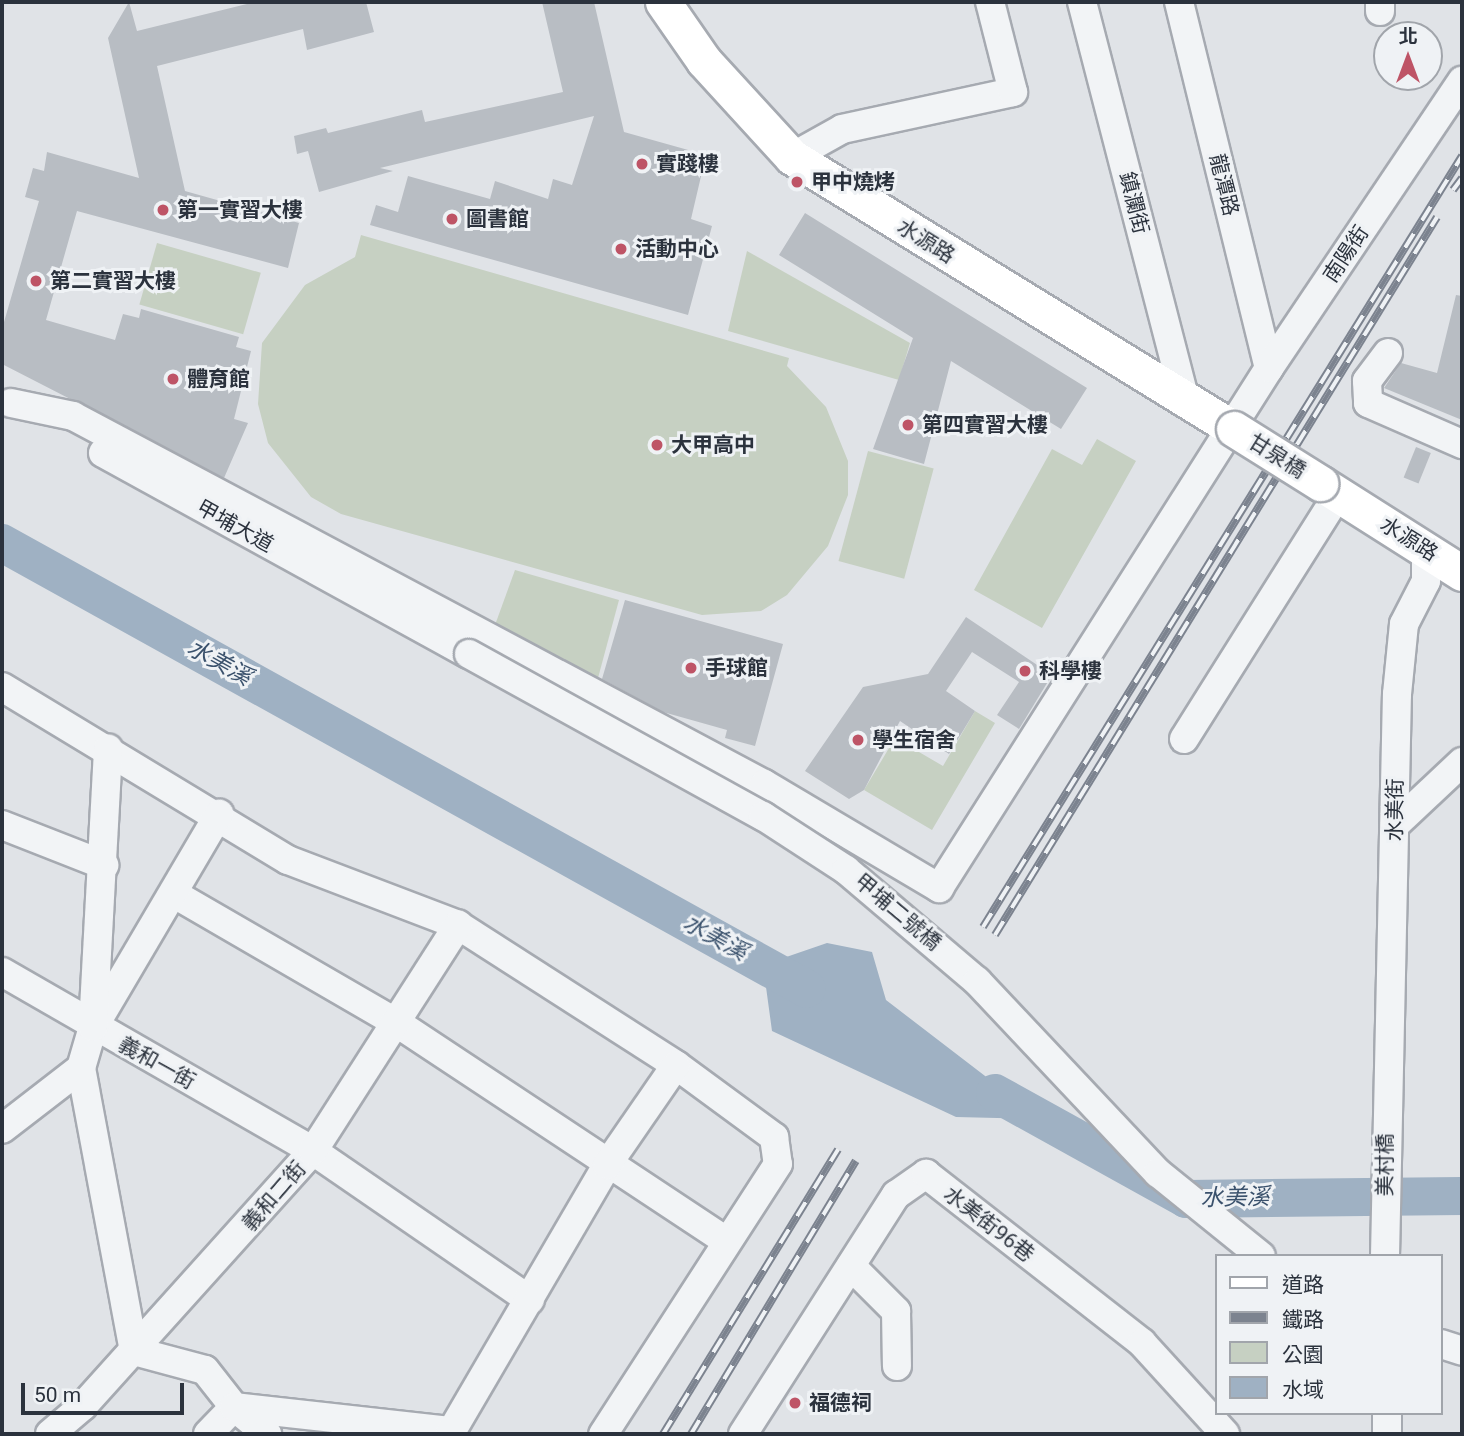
<!DOCTYPE html>
<meta charset="utf-8">
<style>
body{margin:0}
#map{position:relative;width:1464px;height:1436px;overflow:hidden;background:#e0e3e7;font-family:Roboto,"Noto Sans TC",sans-serif}
div>[style]{position:absolute}
.green>*{inset:0;background:#c6d0c2;transform-origin:0 0}
.water>*{inset:0;background:#9fb1c3}
.river>*{height:38px;margin:-19px;padding:0 19px;transform-origin:19px;border-radius:19px;background:#9fb1c3}
.building>*{inset:0;background:#b8bdc3;transform-origin:0 0}
.roads{filter:drop-shadow(2px 0 #a6aab1) drop-shadow(-2px 0 #a6aab1) drop-shadow(0 2px #a6aab1) drop-shadow(0 -2px #a6aab1)}
.minor>*{height:28px;margin:-14px;padding:0 14px;transform-origin:14px;border-radius:14px;background:#f2f4f6}
.major>*{height:35px;margin:-17.5px;padding:0 17.5px;transform-origin:17.5px;border-radius:17.5px;background:#fff}
.rail>*{height:8px;margin-top:-4px;transform-origin:0;background:repeating-linear-gradient(90deg,#eff2f5 0 16px,#7c838f 0 32px);box-sizing:border-box;border-block:2px solid #7c838f}
.bridges{filter:drop-shadow(2px 0 #a6aab1) drop-shadow(-2px 0 #a6aab1) drop-shadow(0 2px #a6aab1) drop-shadow(0 -2px #a6aab1)}
.minor-bridge>*{height:28px;margin:-14px;padding:0 14px;transform-origin:14px;border-radius:14px;background:#f2f4f6}
.major-bridge>*{height:35px;margin:-17.5px;padding:0 17.5px;transform-origin:17.5px;border-radius:17.5px;background:#fff}
.dots>*{width:19px;height:19px;translate:-50% -50%;box-sizing:border-box;border:4px solid #eff2f5;border-radius:50%}
span{translate:-50% -50%;white-space:nowrap;text-align:center;line-height:1.15;-webkit-text-stroke:6px #eff2f5;paint-order:stroke}
.poi-label{font-size:21px;color:#2b323d;font-weight:700}
.left{translate:0 -50%;text-align:left}
.street-label{font-size:21px;color:#2b323d}
.water-label{font-size:23px;color:#3a516c;font-style:italic}
.frame{position:absolute;inset:0;border:4px solid #2b323d;pointer-events:none}
.legend{position:absolute;left:1215px;top:1254px;width:228px;height:161px;box-sizing:border-box;background:#eff2f5;border:2px solid #a1a5ab;margin:0;padding:9px 12px;list-style:none;font-size:21px;color:#2b323d}
.legend li{display:flex;align-items:center;gap:14px;height:35px}
.legend b{width:35px;border:2px solid #a1a5ab}
.north{position:absolute;left:1373px;top:21px;width:70px;height:70px;box-sizing:border-box;background:#eff2f5;border:2px solid #a1a5ab;border-radius:50%;rotate:0deg;font-size:19px;font-weight:700;line-height:28px;text-align:center;color:#2b323d}
.north::after{content:'';display:block;margin:auto;width:24px;height:32px;background:#be5466;clip-path:polygon(50% 0,100% 100%,50% 72%,0 100%)}
.scale{position:absolute;left:21px;top:1383px;width:163px;height:32px;box-sizing:border-box;border:4px solid #2b323d;border-top:0;padding-left:9px;font-size:21px;line-height:24px;white-space:nowrap;color:#2b323d;-webkit-text-stroke:5px #eff2f5;paint-order:stroke}
</style>
<div id="map">
<div class="green">
<div style="clip-path:polygon(361px 235px,789px 358px,787px 366px,826px 407px,848px 461px,848px 495px,828px 546px,787px 595px,761px 611px,702px 615px,341px 514px,311px 497px,268px 443px,258px 404px,262px 343px,305px 285px,355px 257px)"></div>
<div style="left:157px;top:243px;width:108px;height:64px;rotate:16deg"></div>
<div style="clip-path:polygon(747px 251px,910px 343px,899px 380px,728px 331px)"></div>
<div style="clip-path:polygon(1097px 439px,1136px 461px,1042px 628px,974px 590px,1052px 449px,1082px 465px)"></div>
<div style="left:868px;top:451px;width:68px;height:114px;rotate:15deg"></div>
<div style="clip-path:polygon(515px 570px,619px 600px,598px 678px,495px 625px)"></div>
<div style="clip-path:polygon(975px 711px,995px 723px,932px 830px,864px 790px,895px 738px,943px 766px)"></div>
</div>
<div class="water">
<div style="clip-path:polygon(827px 943px,872px 952px,886px 1000px,1041px 1119px,956px 1117px,772px 1031px,763px 965px)"></div>
</div>
<div class="river">
<div style="left:2px;top:543px;width:920px;rotate:28.99deg"></div>
<div style="left:995px;top:1093px;width:218px;rotate:29deg"></div>
<div style="left:1186px;top:1199px;width:276px;rotate:-0.6deg"></div>
</div>
<div class="building">
<div style="clip-path:polygon(129px 2px,137px 31px,255px 2px,366px 2px,374px 32px,307px 50px,303px 29px,157px 66px,185px 191px,299px 223px,288px 268px,77px 211px,46px 320px,115px 340px,123px 314px,139px 318px,141px 309px,239px 337px,236px 347px,251px 351px,234px 419px,248px 423px,224px 478px,2px 364px,2px 329px,39px 201px,25px 197px,33px 168px,44px 171px,47px 152px,139px 178px,108px 38px)"></div>
<div style="clip-path:polygon(542px 2px,594px 2px,624px 132px,706px 155px,691px 219px,712px 226px,688px 315px,370px 225px,376px 205px,398px 212px,408px 176px,490px 199px,495px 181px,548px 199px,553px 179px,572px 185px,594px 116px,380px 168px,393px 171px,319px 192px,308px 151px,297px 154px,294px 136px,326px 128px,328px 133px,422px 110px,425px 122px,563px 92px)"></div>
<div style="clip-path:polygon(805px 213px,1087px 388px,1061px 429px,951px 361px,924px 464px,873px 449px,913px 338px,779px 255px)"></div>
<div style="clip-path:polygon(1456px 295px,1462px 296px,1462px 420px,1384px 388px,1401px 363px,1437px 373px)"></div>
<div style="left:1416px;top:447px;width:16px;height:33px;rotate:22deg"></div>
<div style="clip-path:polygon(625px 600px,783px 644px,755px 746px,725px 738px,727px 730px,663px 712px,602px 679px)"></div>
<div style="clip-path:polygon(966px 617px,1052px 675px,1019px 729px,997px 715px,1019px 682px,972px 652px,946px 691px,975px 711px,949px 754px,900px 721px,864px 790px,849px 799px,805px 771px,863px 687px,928px 674px)"></div>
</div>
<div class="roads">
<div class="minor">
<div style="left:1082px;top:2px;width:415px;rotate:75.5deg"></div>
<div style="left:1179px;top:2px;width:377px;rotate:76.2deg"></div>
<div style="left:1380px;top:2px;width:9px;rotate:90deg"></div>
<div style="left:792px;top:157px;width:57px;rotate:-29.2deg"></div>
<div style="left:842px;top:129px;width:175px;rotate:-12.2deg"></div>
<div style="left:1013px;top:92px;width:93px;rotate:-104.3deg"></div>
<div style="left:1388px;top:353px;width:35px;rotate:127deg"></div>
<div style="left:1367px;top:381px;width:22px;rotate:87deg"></div>
<div style="left:1368px;top:403px;width:103px;rotate:23.6deg"></div>
<div style="left:11px;top:403px;width:63px;rotate:11.8deg"></div>
<div style="left:73px;top:416px;width:783px;rotate:28.04deg"></div>
<div style="left:764px;top:784px;width:204px;rotate:30.7deg"></div>
<div style="left:939px;top:888px;width:616px;rotate:-57.6deg"></div>
<div style="left:1269px;top:368px;width:346px;rotate:-56.1deg"></div>
<div style="left:103px;top:453px;width:418px;rotate:28.8deg"></div>
<div style="left:2px;top:687px;width:334px;rotate:31.2deg"></div>
<div style="left:288px;top:860px;width:182px;rotate:20.9deg"></div>
<div style="left:458px;top:925px;width:259px;rotate:32.7deg"></div>
<div style="left:676px;top:1065px;width:122px;rotate:36.3deg"></div>
<div style="left:774px;top:1137px;width:27px;rotate:82deg"></div>
<div style="left:778px;top:1164px;width:322px;rotate:122.9deg"></div>
<div style="left:1184px;top:739px;width:289px;rotate:-57.8deg"></div>
<div style="left:2px;top:825px;width:110px;rotate:21.4deg"></div>
<div style="left:1395px;top:825px;width:92px;rotate:-43.2deg"></div>
<div style="left:176px;top:895px;width:259px;rotate:30.1deg"></div>
<div style="left:400px;top:1025px;width:391px;rotate:33.5deg"></div>
<div style="left:2px;top:972px;width:359px;rotate:29.9deg"></div>
<div style="left:313px;top:1151px;width:263px;rotate:34.5deg"></div>
<div style="left:96px;top:1023px;width:243px;rotate:-59.5deg"></div>
<div style="left:81px;top:1068px;width:288px;rotate:79.4deg"></div>
<div style="left:134px;top:1351px;width:73px;rotate:15deg"></div>
<div style="left:205px;top:1370px;width:47px;rotate:51.9deg"></div>
<div style="left:234px;top:1407px;width:43px;rotate:39.3deg"></div>
<div style="left:2px;top:1129px;width:100px;rotate:-37.7deg"></div>
<div style="left:81px;top:1068px;width:43px;rotate:-73.7deg"></div>
<div style="left:93px;top:1027px;width:279px;rotate:-86.9deg"></div>
<div style="left:1385px;top:1256px;width:562px;rotate:-88.78deg"></div>
<div style="left:1397px;top:694px;width:70px;rotate:-84.3deg"></div>
<div style="left:1404px;top:624px;width:48px;rotate:-62.9deg"></div>
<div style="left:1426px;top:581px;width:31px;rotate:-90deg"></div>
<div style="left:851px;top:1266px;width:64px;rotate:45deg"></div>
<div style="left:896px;top:1311px;width:55px;rotate:89deg"></div>
<div style="left:1441px;top:1344px;width:22px;rotate:18deg"></div>
<div style="left:1387px;top:1413px;width:21px;rotate:90deg"></div>
<div style="left:50px;top:1434px;width:43px;rotate:-40.3deg"></div>
<div style="left:83px;top:1406px;width:343px;rotate:-48deg"></div>
<div style="left:313px;top:1151px;width:269px;rotate:-57.3deg"></div>
<div style="left:208px;top:1434px;width:37px;rotate:-46deg"></div>
<div style="left:234px;top:1407px;width:219px;rotate:6.3deg"></div>
<div style="left:450px;top:1434px;width:311px;rotate:-59.7deg"></div>
<div style="left:607px;top:1165px;width:121px;rotate:-55.4deg"></div>
<div style="left:743px;top:1434px;width:284px;rotate:-57.4deg"></div>
<div style="left:896px;top:1195px;width:37px;rotate:-35deg"></div>
<div style="left:926px;top:1174px;width:274px;rotate:38deg"></div>
<div style="left:1142px;top:1343px;width:123px;rotate:47.6deg"></div>
</div>
<div class="major">
<div style="left:663px;top:2px;width:72px;rotate:55.2deg"></div>
<div style="left:704px;top:61px;width:130px;rotate:47.5deg"></div>
<div style="left:792px;top:157px;width:519px;rotate:31.61deg"></div>
<div style="left:1320px;top:483px;width:168px;rotate:32.4deg"></div>
</div>
</div>
<div class="rail">
<div style="left:1453px;top:190px;width:15px;rotate:-53deg"></div>
<div style="left:983px;top:927px;width:908px;rotate:-58.15deg"></div>
<div style="left:995px;top:935px;width:843px;rotate:-58.38deg"></div>
<div style="left:663px;top:1434px;width:334px;rotate:-58.4deg"></div>
<div style="left:691px;top:1434px;width:319px;rotate:-58.9deg"></div>
</div>
<div class="bridges">
<div class="minor-bridge">
<div style="left:469px;top:654px;width:336px;rotate:28.9deg"></div>
<div style="left:763px;top:816px;width:99px;rotate:33deg"></div>
<div style="left:846px;top:870px;width:172px;rotate:40.3deg"></div>
<div style="left:977px;top:981px;width:264px;rotate:46.7deg"></div>
<div style="left:1158px;top:1173px;width:132px;rotate:38.9deg"></div>
</div>
<div class="major-bridge">
<div style="left:1234px;top:429px;width:102px;rotate:32.1deg"></div>
</div>
</div>
<div class="dots">
<div style="left:642px;top:164px;background:#be5466"></div>
<div style="left:797px;top:182px;background:#be5466"></div>
<div style="left:163px;top:210px;background:#be5466"></div>
<div style="left:452px;top:219px;background:#be5466"></div>
<div style="left:621px;top:249px;background:#be5466"></div>
<div style="left:36px;top:281px;background:#be5466"></div>
<div style="left:173px;top:379px;background:#be5466"></div>
<div style="left:908px;top:425px;background:#be5466"></div>
<div style="left:657px;top:445px;background:#be5466"></div>
<div style="left:691px;top:668px;background:#be5466"></div>
<div style="left:1025px;top:671px;background:#be5466"></div>
<div style="left:858px;top:740px;background:#be5466"></div>
<div style="left:795px;top:1403px;background:#be5466"></div>
</div>
<div class="poi-label">
<span class="left" style="left:656px;top:164px">實踐樓</span>
<span class="left" style="left:811px;top:182px">甲中燒烤</span>
<span class="left" style="left:177px;top:210px">第一實習大樓</span>
<span class="left" style="left:466px;top:219px">圖書館</span>
<span class="left" style="left:635px;top:249px">活動中心</span>
<span class="left" style="left:50px;top:281px">第二實習大樓</span>
<span class="left" style="left:187px;top:379px">體育館</span>
<span class="left" style="left:922px;top:425px">第四實習大樓</span>
<span class="left" style="left:671px;top:445px">大甲高中</span>
<span class="left" style="left:705px;top:668px">手球館</span>
<span class="left" style="left:1039px;top:671px">科學樓</span>
<span class="left" style="left:872px;top:740px">學生宿舍</span>
<span class="left" style="left:809px;top:1403px">福德祠</span>
</div>
<div class="street-label">
<span style="left:1224px;top:185px;rotate:76deg">龍潭路</span>
<span style="left:1134px;top:203px;rotate:76deg">鎮瀾街</span>
<span style="left:926px;top:241px;rotate:32deg">水源路</span>
<span style="left:1346px;top:254px;rotate:-56deg">南陽街</span>
<span style="left:1277px;top:456px;rotate:32deg">甘泉橋</span>
<span style="left:235px;top:526px;rotate:29deg">甲埔大道</span>
<span style="left:1409px;top:539px;rotate:32deg">水源路</span>
<span style="left:1395px;top:810px;rotate:-89deg">水美街</span>
<span style="left:898px;top:912px;rotate:40deg">甲埔二號橋</span>
<span style="left:157px;top:1063px;rotate:29deg">義和一街</span>
<span style="left:1385px;top:1165px;rotate:-90deg">美村橋</span>
<span style="left:274px;top:1196px;rotate:-49deg">義和二街</span>
<span style="left:989px;top:1224px;rotate:38deg">水美街96巷</span>
</div>
<div class="water-label">
<span style="left:219px;top:663px;rotate:29deg">水美溪</span>
<span style="left:715px;top:938px;rotate:29deg">水美溪</span>
<span style="left:1235px;top:1198px;rotate:-1deg">水美溪</span>
</div>
<div class="frame"></div>
<ul class="legend">
<li><b style="height:9px;background:#fff"></b>道路</li>
<li><b style="height:9px;background:#7c838f"></b>鐵路</li>
<li><b style="height:19px;background:#c6d0c2"></b>公園</li>
<li><b style="height:19px;background:#9fb1c3"></b>水域</li>
</ul>
<div class="north">北</div>
<div class="scale">50 m</div>
</div>
